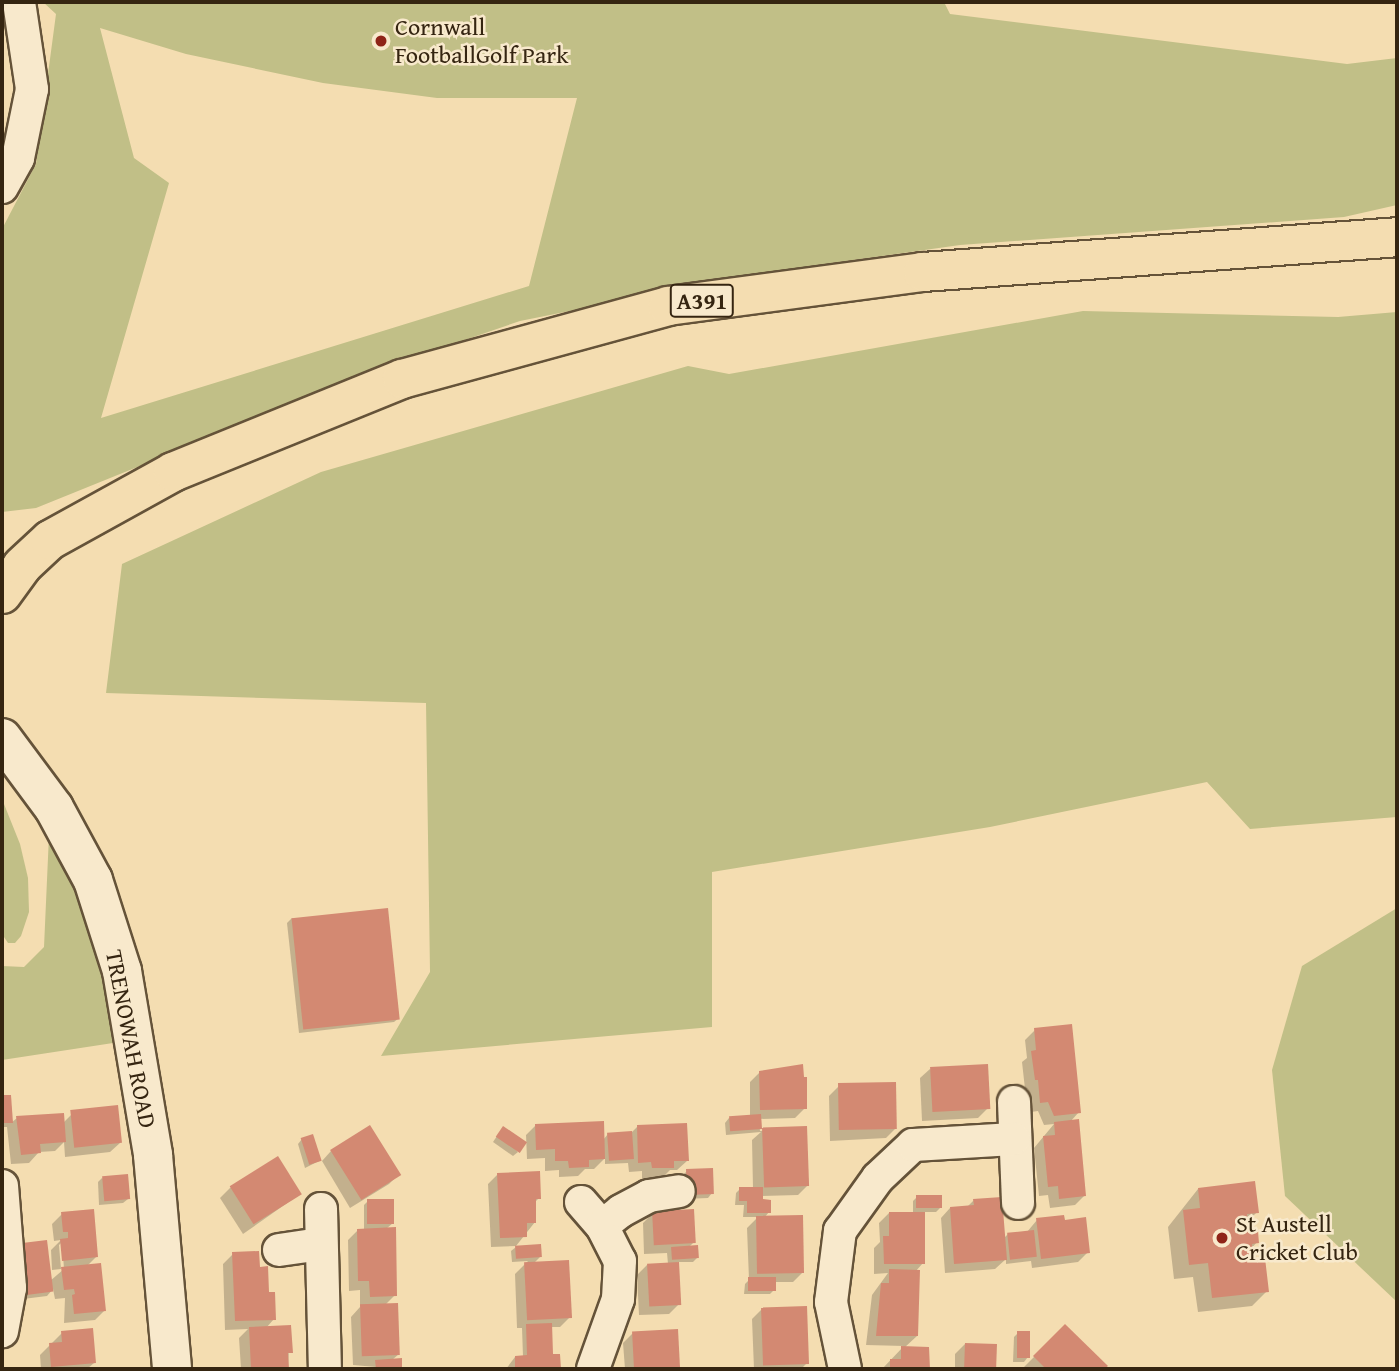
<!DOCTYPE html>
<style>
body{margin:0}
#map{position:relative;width:1399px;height:1371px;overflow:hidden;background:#f4ddb1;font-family:"Gentium Book Plus",serif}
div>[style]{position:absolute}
.green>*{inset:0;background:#c1bf87}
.shadow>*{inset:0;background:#0003}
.building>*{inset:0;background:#d38972;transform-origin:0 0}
.roads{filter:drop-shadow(2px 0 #655339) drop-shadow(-2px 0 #655339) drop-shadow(0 2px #655339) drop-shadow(0 -2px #655339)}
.minor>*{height:32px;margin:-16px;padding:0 16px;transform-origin:16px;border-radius:16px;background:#f8e9cc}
.tertiary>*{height:38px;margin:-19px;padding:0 19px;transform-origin:19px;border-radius:19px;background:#f8e9cc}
.trunk>*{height:38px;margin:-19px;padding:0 19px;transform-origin:19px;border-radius:19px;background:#f4ddb1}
.dots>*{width:19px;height:19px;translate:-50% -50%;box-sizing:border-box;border:4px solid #f8e9cc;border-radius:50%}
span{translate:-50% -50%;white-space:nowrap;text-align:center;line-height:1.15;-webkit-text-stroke:5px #f8e9cc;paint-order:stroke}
.shield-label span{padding:2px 5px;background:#f8e9cc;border:2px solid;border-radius:5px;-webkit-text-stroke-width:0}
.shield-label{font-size:23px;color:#352511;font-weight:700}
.poi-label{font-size:24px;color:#352511}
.left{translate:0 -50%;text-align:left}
.street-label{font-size:24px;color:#352511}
.frame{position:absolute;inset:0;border:4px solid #352511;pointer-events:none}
</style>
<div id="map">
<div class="green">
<div style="clip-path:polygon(evenodd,43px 2px,944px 2px,950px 14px,1347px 64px,1397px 58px,1397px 205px,1344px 217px,960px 245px,754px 274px,520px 321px,377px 370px,36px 508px,2px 512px,2px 229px,36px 164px,56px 14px,43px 2px,100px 28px,186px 54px,323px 83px,437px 98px,577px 98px,529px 286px,101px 418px,169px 183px,134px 158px,100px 28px)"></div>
<div style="clip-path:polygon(1083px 311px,1338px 317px,1397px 312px,1397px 817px,1250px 829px,1207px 782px,990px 827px,712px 872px,712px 1027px,381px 1056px,430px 972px,426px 703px,106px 693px,122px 564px,321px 472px,688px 366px,729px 374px)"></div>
<div style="clip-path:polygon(2px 799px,20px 844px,28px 878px,29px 912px,21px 936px,15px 943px,8px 943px,2px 934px)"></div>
<div style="clip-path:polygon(49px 835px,75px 872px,101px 960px,113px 1043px,2px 1060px,2px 966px,24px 967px,44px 947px)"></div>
<div style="clip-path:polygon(1397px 908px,1397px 1302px,1285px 1196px,1272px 1070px,1302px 966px)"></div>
</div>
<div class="shadow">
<div style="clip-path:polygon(292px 918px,399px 1018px,394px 1022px,299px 1033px,287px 923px)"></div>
<div style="clip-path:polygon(1035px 1030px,1079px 1112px,1070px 1122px,1085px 1195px,1075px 1205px,1050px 1208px,1048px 1195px,1039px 1196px,1034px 1148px,1054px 1124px,1044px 1125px,1038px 1111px,1031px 1112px,1028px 1089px,1025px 1089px,1022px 1062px,1027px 1058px,1025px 1040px)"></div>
<div style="clip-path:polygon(930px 1069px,988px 1108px,978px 1118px,922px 1121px,920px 1078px)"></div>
<div style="clip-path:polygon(760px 1072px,805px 1108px,795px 1118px,759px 1119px,760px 1131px,805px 1128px,808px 1185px,798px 1195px,761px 1196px,769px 1212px,764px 1218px,803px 1272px,793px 1282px,774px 1282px,774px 1290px,770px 1294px,744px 1294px,745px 1284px,749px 1280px,747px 1228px,758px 1217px,743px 1217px,744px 1205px,735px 1205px,736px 1193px,740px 1189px,753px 1189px,752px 1140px,761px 1132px,726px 1135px,725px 1123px,729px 1118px,750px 1116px,750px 1082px)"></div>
<div style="clip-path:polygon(839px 1086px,896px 1128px,886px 1138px,830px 1141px,829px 1096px)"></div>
<div style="clip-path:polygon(10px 1096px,11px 1123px,17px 1118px,63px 1123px,72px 1114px,120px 1143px,110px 1152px,65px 1157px,64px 1142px,55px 1151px,39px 1152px,29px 1163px,11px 1164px,7px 1127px,2px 1127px,2px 1097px)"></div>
<div style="clip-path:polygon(536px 1125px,603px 1140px,608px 1134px,631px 1133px,637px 1127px,687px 1161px,677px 1170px,670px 1170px,662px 1178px,642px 1178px,642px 1171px,629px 1172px,628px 1163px,605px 1164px,605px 1158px,594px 1169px,585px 1169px,578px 1176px,559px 1177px,559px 1170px,545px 1171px,545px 1158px,527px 1159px,526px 1135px)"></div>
<div style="clip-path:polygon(499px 1133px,518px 1152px,513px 1156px,493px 1142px)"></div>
<div style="clip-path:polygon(302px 1139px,319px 1161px,305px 1168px,298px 1144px)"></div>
<div style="clip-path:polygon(331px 1151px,399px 1174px,389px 1184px,350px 1208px,322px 1161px)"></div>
<div style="clip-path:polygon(277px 1158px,300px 1194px,243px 1234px,220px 1198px,230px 1188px)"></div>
<div style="clip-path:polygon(687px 1171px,712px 1193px,708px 1198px,684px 1199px,683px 1175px)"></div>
<div style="clip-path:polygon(498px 1174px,539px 1198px,534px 1203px,535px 1222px,516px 1246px,491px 1247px,488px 1184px)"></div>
<div style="clip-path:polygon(102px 1178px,128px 1199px,123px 1203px,99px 1205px,98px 1182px)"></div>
<div style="clip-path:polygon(1198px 1189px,1257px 1212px,1246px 1223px,1247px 1234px,1257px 1242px,1251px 1249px,1252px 1262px,1267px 1291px,1252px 1306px,1198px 1312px,1193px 1277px,1174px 1279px,1168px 1227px)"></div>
<div style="clip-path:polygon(917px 1197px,941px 1207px,936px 1212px,923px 1212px,923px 1263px,915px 1272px,917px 1336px,904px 1348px,927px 1349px,927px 1369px,882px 1369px,904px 1346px,866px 1345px,872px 1295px,888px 1273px,874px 1274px,874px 1248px,880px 1242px,879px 1223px,889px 1213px,913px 1213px,913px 1201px)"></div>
<div style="clip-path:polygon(974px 1200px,1003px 1239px,1008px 1234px,1027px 1232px,1037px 1220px,1063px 1222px,1088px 1252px,1078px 1262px,1032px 1268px,1031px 1261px,1006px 1264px,1006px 1259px,995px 1269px,945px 1273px,941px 1218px,950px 1208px,967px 1207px)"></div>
<div style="clip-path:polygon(368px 1201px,393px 1223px,386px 1229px,395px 1295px,385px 1305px,399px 1354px,392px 1360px,400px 1360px,400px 1369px,353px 1365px,351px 1317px,360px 1307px,360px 1290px,349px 1291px,348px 1240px,358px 1230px,364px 1230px,364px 1205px)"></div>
<div style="clip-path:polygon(653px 1213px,694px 1242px,689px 1247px,697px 1258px,693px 1262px,677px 1262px,679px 1304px,669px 1314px,639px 1315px,637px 1275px,647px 1265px,668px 1264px,667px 1253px,644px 1254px,643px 1223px)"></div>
<div style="clip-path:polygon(62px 1214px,97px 1256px,87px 1266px,105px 1310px,95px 1320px,64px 1323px,65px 1298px,55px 1299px,53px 1289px,47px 1296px,23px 1299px,17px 1249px,50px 1281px,64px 1269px,62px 1242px,59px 1245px,61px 1269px,52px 1270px,51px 1250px,61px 1240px,54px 1241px,52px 1224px)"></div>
<div style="clip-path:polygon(516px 1247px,540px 1257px,534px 1263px,570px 1317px,560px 1327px,551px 1327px,552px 1356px,559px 1356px,559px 1369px,506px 1369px,515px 1357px,523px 1357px,522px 1328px,517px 1328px,515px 1274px,528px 1261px,512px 1262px,511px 1251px)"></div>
<div style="clip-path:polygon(233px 1254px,258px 1269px,274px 1319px,266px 1328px,290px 1326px,288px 1369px,241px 1369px,239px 1338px,248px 1329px,225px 1330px,223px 1264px)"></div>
<div style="clip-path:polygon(762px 1309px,807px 1363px,801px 1369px,754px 1369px,752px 1319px)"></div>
<div style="clip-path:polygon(1065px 1326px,1105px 1366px,1102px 1369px,1026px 1369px,1024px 1367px)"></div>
<div style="clip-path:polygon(676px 1331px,679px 1369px,625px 1369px,623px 1343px,633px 1333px)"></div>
<div style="clip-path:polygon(62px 1333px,94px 1363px,87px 1369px,41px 1369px,40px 1355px)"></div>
<div style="clip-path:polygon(1018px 1333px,1028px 1357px,1024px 1362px,1013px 1362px,1014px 1337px)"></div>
<div style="clip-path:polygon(965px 1344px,995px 1346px,994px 1369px,955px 1369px,955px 1354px)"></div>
</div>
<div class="building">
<div style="left:388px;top:908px;width:112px;height:97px;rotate:84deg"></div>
<div style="clip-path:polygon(1072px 1024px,1081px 1113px,1054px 1116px,1048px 1102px,1040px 1103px,1038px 1080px,1035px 1080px,1031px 1051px,1036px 1050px,1034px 1028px)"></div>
<div style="clip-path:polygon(803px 1064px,804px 1077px,807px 1077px,807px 1109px,760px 1110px,759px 1071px)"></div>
<div style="left:988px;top:1064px;width:45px;height:58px;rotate:87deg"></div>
<div style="left:896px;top:1082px;width:47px;height:58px;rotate:89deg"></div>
<div style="clip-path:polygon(2px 1095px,11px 1095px,13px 1123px,2px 1123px)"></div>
<div style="left:118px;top:1105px;width:38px;height:48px;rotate:84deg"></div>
<div style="clip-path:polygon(64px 1113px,66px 1142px,40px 1144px,41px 1153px,21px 1155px,16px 1116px)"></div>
<div style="left:761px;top:1114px;width:15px;height:32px;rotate:86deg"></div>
<div style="clip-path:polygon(1079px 1119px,1086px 1196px,1059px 1199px,1058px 1186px,1048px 1187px,1043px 1136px,1055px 1135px,1054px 1122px)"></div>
<div style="clip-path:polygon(604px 1121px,605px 1159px,589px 1160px,589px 1167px,569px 1168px,568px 1161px,555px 1161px,555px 1149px,536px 1150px,535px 1124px)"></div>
<div style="clip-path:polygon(687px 1123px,689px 1161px,674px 1161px,674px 1168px,652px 1168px,651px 1162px,638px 1163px,637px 1125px)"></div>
<div style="left:370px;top:1125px;width:59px;height:47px;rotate:58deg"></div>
<div style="left:503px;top:1126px;width:29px;height:13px;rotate:34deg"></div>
<div style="left:807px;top:1126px;width:60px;height:45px;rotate:88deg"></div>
<div style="left:632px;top:1131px;width:28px;height:25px;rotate:86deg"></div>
<div style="left:313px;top:1134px;width:28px;height:13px;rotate:72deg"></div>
<div style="left:278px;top:1156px;width:45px;height:57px;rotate:58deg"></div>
<div style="left:713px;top:1168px;width:26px;height:27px;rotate:88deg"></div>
<div style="clip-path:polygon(540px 1171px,541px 1199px,536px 1199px,536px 1223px,527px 1223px,527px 1237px,500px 1238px,497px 1173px)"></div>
<div style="left:128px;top:1174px;width:25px;height:26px;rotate:85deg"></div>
<div style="clip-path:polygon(1255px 1181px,1259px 1213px,1247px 1214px,1248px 1233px,1258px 1232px,1259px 1243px,1252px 1244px,1254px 1260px,1265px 1258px,1269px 1292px,1212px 1298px,1208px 1263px,1189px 1265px,1183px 1210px,1200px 1208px,1198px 1188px)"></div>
<div style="clip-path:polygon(739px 1187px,763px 1187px,763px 1199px,771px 1200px,771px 1213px,747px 1213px,747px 1201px,739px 1201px)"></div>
<div style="left:916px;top:1195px;width:26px;height:13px"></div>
<div style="clip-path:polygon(1002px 1197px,1007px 1260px,954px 1264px,950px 1207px,974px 1205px,973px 1199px)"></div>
<div style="left:367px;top:1199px;width:27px;height:25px"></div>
<div style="clip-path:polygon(94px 1209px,98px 1257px,62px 1261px,60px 1239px,68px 1238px,68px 1232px,63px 1232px,61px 1212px)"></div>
<div style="left:694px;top:1209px;width:34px;height:42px;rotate:87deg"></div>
<div style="clip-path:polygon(889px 1212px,925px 1212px,925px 1264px,884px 1264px,883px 1236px,889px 1236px)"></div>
<div style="left:803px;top:1215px;width:58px;height:47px;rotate:89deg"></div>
<div style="clip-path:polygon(1064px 1215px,1065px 1220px,1086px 1217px,1090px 1253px,1041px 1259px,1036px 1218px)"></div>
<div style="clip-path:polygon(396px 1227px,397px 1296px,370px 1297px,369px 1281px,358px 1281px,357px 1229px)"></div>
<div style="left:1034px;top:1230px;width:27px;height:27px;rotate:84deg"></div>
<div style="left:47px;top:1240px;width:52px;height:27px;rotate:83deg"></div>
<div style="left:541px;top:1244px;width:13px;height:26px;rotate:86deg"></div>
<div style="left:698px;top:1245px;width:13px;height:27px;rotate:86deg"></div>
<div style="clip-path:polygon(259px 1251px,260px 1267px,268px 1266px,269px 1292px,275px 1292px,276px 1320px,235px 1321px,232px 1252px)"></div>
<div style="left:569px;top:1260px;width:58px;height:45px;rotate:87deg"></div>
<div style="left:679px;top:1262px;width:43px;height:32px;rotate:87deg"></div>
<div style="clip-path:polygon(101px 1263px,106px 1311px,74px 1314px,72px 1295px,75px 1294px,74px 1289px,64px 1290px,61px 1267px)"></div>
<div style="clip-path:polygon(889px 1269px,920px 1270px,918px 1336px,876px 1336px,881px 1283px,889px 1283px)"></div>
<div style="left:776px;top:1277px;width:14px;height:28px;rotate:90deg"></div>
<div style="left:398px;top:1303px;width:52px;height:38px;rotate:88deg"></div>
<div style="left:807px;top:1306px;width:58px;height:46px;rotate:88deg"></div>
<div style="clip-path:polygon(552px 1323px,553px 1354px,560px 1354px,561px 1369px,515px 1369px,515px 1356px,527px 1355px,526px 1324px)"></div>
<div style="clip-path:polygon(1065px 1324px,1108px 1366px,1104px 1369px,1046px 1369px,1033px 1356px)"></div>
<div style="clip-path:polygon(291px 1325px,293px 1353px,288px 1353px,289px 1369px,251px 1369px,249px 1327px)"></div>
<div style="clip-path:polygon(93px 1328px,96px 1363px,51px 1367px,49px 1343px,62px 1342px,61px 1331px)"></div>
<div style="left:678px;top:1329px;width:40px;height:46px;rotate:87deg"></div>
<div style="left:1017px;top:1331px;width:13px;height:27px"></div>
<div style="left:965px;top:1343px;width:32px;height:26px;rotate:2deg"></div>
<div style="clip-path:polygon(901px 1346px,929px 1347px,930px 1369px,890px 1369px,890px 1359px,901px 1359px)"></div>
<div style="clip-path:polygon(402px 1358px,402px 1369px,376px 1369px,375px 1360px)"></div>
</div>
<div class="roads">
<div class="minor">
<div style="left:2px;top:187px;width:33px;rotate:-61deg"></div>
<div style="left:18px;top:158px;width:70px;rotate:-78.5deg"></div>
<div style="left:32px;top:89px;width:88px;rotate:-98.5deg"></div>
<div style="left:1014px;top:1102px;width:101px;rotate:87.7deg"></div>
<div style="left:2px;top:1186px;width:102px;rotate:85.5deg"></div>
<div style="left:10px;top:1288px;width:44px;rotate:100.5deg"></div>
<div style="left:581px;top:1202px;width:32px;rotate:49deg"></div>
<div style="left:602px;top:1226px;width:39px;rotate:63deg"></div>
<div style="left:620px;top:1261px;width:38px;rotate:93deg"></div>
<div style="left:618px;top:1299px;width:74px;rotate:109.7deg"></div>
<div style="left:321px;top:1209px;width:160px;rotate:88.6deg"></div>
<div style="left:602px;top:1226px;width:24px;rotate:-38deg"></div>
<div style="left:621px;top:1211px;width:32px;rotate:-28deg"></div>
<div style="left:649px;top:1196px;width:30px;rotate:-9deg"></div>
<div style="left:279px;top:1250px;width:41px;rotate:-8.3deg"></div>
<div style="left:845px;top:1369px;width:68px;rotate:-101.8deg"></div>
<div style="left:831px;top:1302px;width:72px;rotate:-82.8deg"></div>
<div style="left:840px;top:1231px;width:65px;rotate:-54.4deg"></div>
<div style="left:878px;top:1178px;width:48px;rotate:-43.3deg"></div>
<div style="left:913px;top:1145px;width:101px;rotate:-3.4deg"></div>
</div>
<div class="tertiary">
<div style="left:2px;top:738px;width:87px;rotate:53.4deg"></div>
<div style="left:54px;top:808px;width:82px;rotate:61.6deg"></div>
<div style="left:93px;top:880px;width:96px;rotate:72.3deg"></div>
<div style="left:122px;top:971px;width:187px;rotate:80.4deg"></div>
<div style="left:153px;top:1155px;width:215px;rotate:84.9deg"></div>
</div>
<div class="trunk">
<div style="left:2px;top:594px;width:34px;rotate:-54deg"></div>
<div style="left:22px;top:566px;width:38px;rotate:-43deg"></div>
<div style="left:50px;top:540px;width:141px;rotate:-28.9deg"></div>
<div style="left:173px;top:472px;width:247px;rotate:-22.1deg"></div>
<div style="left:402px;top:379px;width:276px;rotate:-15.3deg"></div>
<div style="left:668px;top:306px;width:257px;rotate:-7.6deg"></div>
<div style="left:923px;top:272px;width:475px;rotate:-4.2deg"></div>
</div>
</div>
<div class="dots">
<div style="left:381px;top:41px;background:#8f2418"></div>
<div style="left:1222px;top:1238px;background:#8f2418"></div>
</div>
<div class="shield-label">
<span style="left:702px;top:301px">A391</span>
</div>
<div class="poi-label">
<span class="left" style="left:395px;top:41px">Cornwall<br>FootballGolf Park</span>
<span class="left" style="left:1236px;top:1238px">St Austell<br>Cricket Club</span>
</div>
<div class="street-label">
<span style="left:131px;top:1039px;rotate:79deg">TRENOWAH ROAD</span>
</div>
<div class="frame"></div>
</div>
